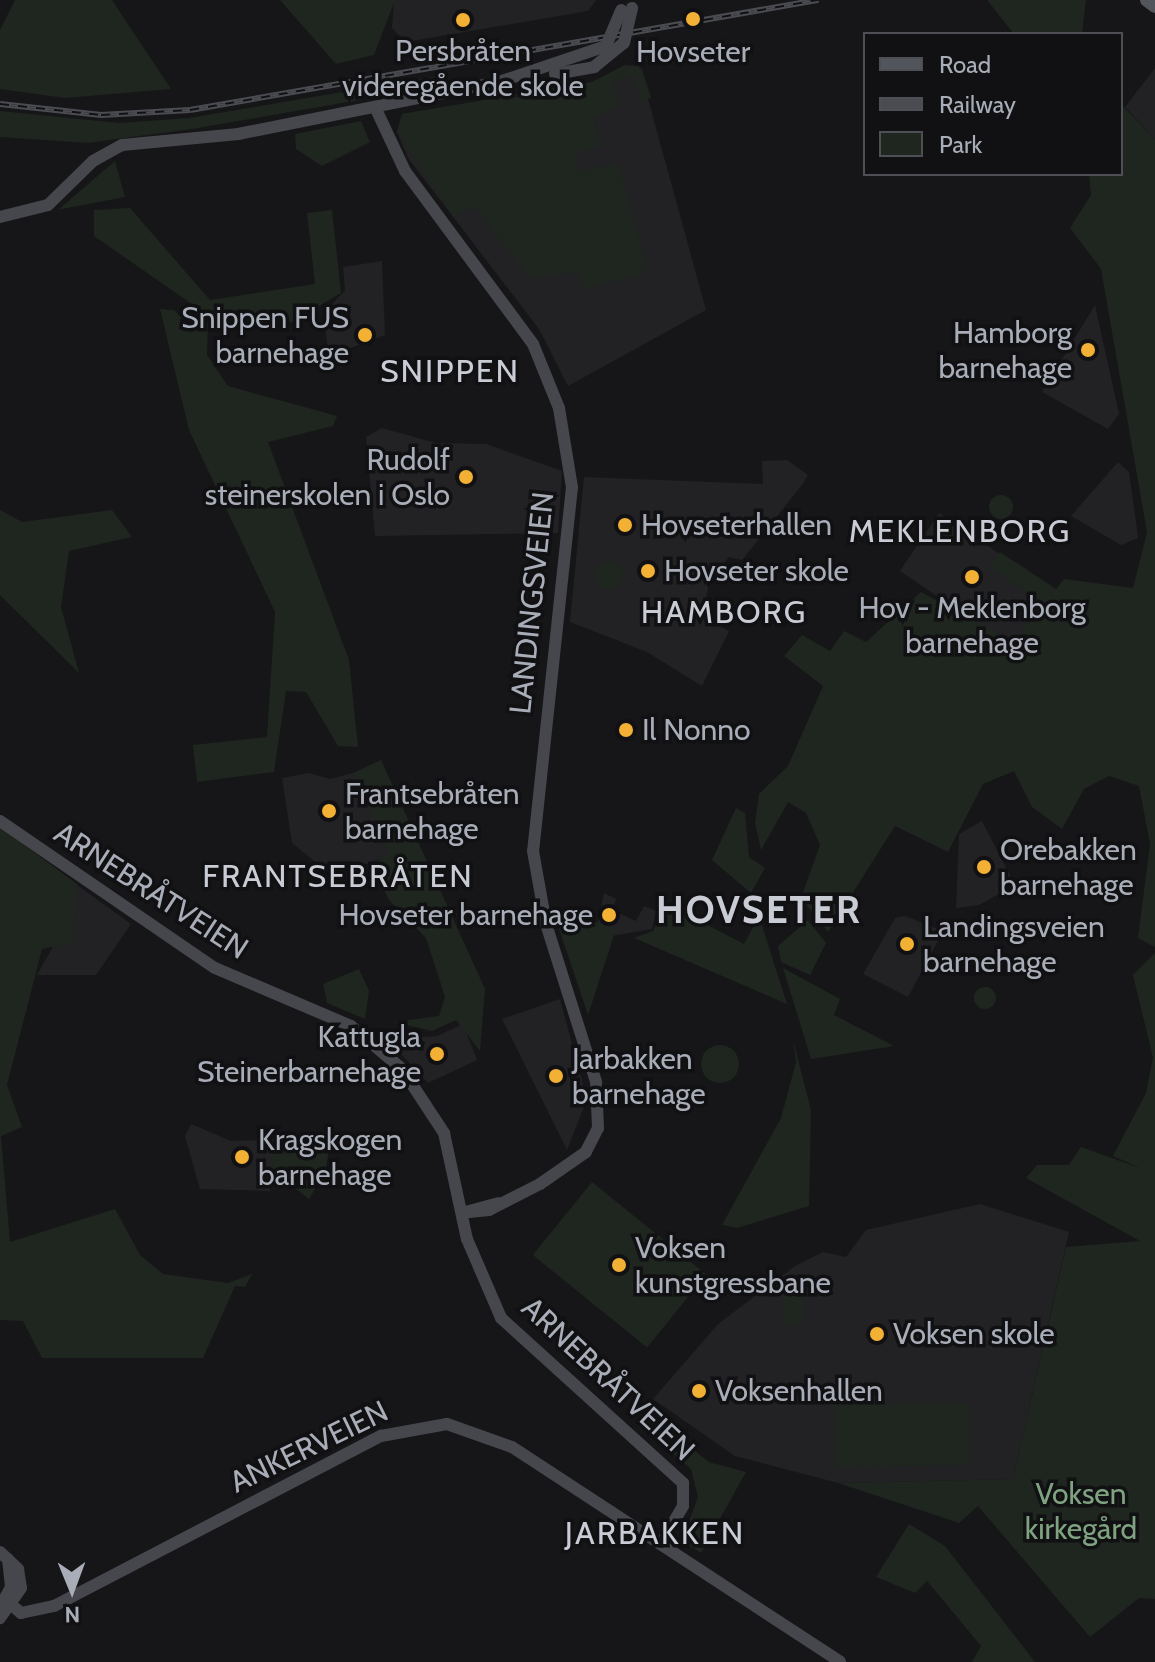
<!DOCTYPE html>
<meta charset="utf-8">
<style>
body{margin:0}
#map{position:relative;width:1155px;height:1662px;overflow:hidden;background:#161618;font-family:Cabin,sans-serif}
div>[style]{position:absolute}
.built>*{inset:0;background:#222225;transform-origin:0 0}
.green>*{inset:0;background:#1e261f;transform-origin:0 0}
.round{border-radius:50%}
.secondary>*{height:12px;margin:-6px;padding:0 6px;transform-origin:6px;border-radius:6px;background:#45474d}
.primary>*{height:14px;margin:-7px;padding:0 7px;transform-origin:7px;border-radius:7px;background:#53555c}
.rail>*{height:6px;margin-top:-3px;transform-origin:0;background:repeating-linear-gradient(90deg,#111113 0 9px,#4a4c52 0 18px);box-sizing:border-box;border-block:2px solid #4a4c52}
.secondary-bridge>*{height:12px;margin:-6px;padding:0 6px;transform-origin:6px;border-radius:6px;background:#45474d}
.dots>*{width:22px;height:22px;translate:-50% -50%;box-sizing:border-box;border:4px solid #111113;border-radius:50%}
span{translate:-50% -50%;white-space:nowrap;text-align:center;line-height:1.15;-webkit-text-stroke:7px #111113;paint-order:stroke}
.poi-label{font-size:30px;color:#a8adb8}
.right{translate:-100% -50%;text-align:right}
.left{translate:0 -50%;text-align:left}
.street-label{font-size:30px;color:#a8adb8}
.park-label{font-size:30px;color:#7fa381}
.neighbourhood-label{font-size:32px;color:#c9ccd4;letter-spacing:2px}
.district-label{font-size:38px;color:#c9ccd4;font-weight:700;letter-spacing:2px}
.legend{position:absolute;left:863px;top:32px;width:260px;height:144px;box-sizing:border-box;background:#111113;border:2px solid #4d4f55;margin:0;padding:10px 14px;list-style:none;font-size:24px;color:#a8adb8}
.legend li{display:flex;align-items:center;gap:16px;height:40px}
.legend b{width:40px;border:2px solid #4d4f55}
.north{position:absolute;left:32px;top:1550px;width:80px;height:80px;-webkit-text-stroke:6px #111113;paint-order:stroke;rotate:179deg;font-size:22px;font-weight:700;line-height:32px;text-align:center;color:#a8adb8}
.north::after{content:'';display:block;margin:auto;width:28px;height:36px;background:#a8adb8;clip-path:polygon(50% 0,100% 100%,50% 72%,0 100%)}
</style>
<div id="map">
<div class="built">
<div style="clip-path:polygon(394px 0,596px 0,588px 11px,406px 42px,392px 28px)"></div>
<div style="clip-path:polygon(625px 65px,639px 66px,706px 310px,568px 386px,539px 329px,408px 158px,397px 132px,402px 114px,592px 82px)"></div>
<div style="clip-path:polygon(1155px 68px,1155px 139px,1125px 107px)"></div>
<div style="clip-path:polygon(382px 261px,385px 335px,329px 356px,323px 313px,345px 291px,343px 267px)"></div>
<div style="clip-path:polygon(1095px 305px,1119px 414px,1108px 429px,1042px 392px)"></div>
<div style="clip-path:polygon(382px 428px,436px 443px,486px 444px,562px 471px,558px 533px,375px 536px,366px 437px)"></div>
<div style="clip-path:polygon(787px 460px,808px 475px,802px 485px,742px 560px,729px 557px,711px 578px,701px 617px,729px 631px,702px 686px,647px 652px,570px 622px,584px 477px,763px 484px,762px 461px)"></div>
<div style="clip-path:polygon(1118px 462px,1129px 472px,1137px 529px,1138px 538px,1121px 545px,1071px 516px)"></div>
<div style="left:939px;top:513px;width:144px;height:70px;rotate:34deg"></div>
<div style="clip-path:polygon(309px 773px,330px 779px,353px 773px,391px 855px,333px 876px,292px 843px,282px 778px)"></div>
<div style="clip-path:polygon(982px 821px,1015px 885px,979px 905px,956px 908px,959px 834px)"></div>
<div style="clip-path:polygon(69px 879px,131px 924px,96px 975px,37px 975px,63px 929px)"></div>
<div style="clip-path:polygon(604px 893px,616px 899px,612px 910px,636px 921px,644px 906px,656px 911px,652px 929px,612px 936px,596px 929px)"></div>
<div style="clip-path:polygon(905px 916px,943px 931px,908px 997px,863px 974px,895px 918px)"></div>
<div style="clip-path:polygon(560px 999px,587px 1099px,567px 1150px,502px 1019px)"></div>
<div style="clip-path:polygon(463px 1024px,477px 1060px,428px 1083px,388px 1040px,437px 1036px)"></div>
<div style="clip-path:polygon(191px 1124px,231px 1141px,297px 1139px,279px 1174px,270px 1174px,270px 1191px,200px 1189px,185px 1136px)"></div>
<div style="clip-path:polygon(980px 1204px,1069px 1232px,1013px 1479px,838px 1483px,735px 1456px,653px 1399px,718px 1324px,795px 1266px,823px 1252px,846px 1257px,866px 1230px)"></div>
</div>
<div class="green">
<div style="clip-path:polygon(15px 0,112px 0,171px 89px,65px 98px,0 89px,0 30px)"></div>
<div style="clip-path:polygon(280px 0,395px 0,374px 55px,336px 64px)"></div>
<div style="clip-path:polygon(987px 0,1086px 0,1082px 34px,1014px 34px)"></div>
<div style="clip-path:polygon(625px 65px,642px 69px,651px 98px,642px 101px,633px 75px,613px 81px,619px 107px,592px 116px,601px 145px,574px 154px,580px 171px,618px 163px,648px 272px,583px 290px,578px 272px,531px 278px,472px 205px,454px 218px,397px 132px,402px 114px,592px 82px)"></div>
<div style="clip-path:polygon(443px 75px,371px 98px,192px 129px,87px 143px,0 137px,0 111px,119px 123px,189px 118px)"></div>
<div style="clip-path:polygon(1121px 104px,1155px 139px,1155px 947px,1138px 938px,1150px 844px,1139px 786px,1109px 776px,1084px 789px,1062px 829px,1032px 807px,1014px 771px,983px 784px,948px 852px,895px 826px,828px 932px,801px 898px,820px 845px,806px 813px,788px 802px,761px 850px,755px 822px,759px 794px,788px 766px,823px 686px,784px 656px,802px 635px,830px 651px,844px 631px,866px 642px,921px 592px,1016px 643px,1041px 600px,989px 568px,1000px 552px,1056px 589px,1064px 579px,1133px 588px,1147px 532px,1101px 269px,1070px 228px,1091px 195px,1089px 174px,1121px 174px)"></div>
<div style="clip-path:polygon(361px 121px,370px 142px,322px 166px,296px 149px,295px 134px)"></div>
<div style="clip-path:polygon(115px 161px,125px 197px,57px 210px,58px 210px)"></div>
<div style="clip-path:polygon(130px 208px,210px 300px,315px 284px,307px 213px,332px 210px,341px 293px,292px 322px,209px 316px,94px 236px,94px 210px)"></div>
<div style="clip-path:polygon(160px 309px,174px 310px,190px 327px,208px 323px,207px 355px,228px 386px,337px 416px,333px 426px,268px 442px,349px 660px,358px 747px,338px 746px,306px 692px,286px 691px,274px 772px,197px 782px,193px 745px,267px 737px,275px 612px,189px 430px)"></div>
<div class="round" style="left:989px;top:495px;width:24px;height:24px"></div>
<div style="clip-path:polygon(0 510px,22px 522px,112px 510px,132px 537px,69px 551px,61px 607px,79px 673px,0 595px)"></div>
<div class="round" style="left:595px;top:561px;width:28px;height:28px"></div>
<div style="clip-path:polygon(381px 760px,485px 989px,480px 1051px,456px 1020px,432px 1031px,394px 1022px,439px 1016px,445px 997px,426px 938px,389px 900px,371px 864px,390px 854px,353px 773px)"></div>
<div style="clip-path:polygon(736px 808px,745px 813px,749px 857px,765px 868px,751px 893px,712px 860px)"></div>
<div style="clip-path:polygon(0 827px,77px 884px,72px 943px,42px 949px,7px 1085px,22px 1127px,1px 1136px,10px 1242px,115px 1209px,140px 1255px,163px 1274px,228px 1283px,252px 1274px,245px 1287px,235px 1286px,203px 1358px,42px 1358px,23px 1321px,0 1320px)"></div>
<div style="clip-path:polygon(665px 903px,744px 944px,759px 916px,787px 1004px,634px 938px,653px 931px)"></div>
<div style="clip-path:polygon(552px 908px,616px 929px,588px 1015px)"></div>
<div style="clip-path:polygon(808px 920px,826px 943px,810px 975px,781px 962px,778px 946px)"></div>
<div style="clip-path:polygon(1155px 953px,1155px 1599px,1139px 1598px,1090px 1637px,978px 1506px,959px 1523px,838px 1483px,1013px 1479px,1066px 1247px,1140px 1241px,1026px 1178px,1037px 1165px,1069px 1165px,1081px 1147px,1140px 1168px,1113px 1156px,1146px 1093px,1153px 1058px,1133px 975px)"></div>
<div style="clip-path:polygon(783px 968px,840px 999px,834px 1015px,894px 1046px,811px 1059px)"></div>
<div style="clip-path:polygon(359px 969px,369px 991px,365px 1019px,327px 1003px,323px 984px)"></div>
<div class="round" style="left:974px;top:987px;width:22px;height:22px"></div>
<div style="clip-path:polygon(793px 1040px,811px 1110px,809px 1206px,737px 1228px,722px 1225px,781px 1118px,796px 1062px)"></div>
<div class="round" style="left:701px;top:1045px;width:38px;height:38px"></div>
<div style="clip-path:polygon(332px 1131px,325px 1173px,309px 1199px,274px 1172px,273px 1152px,280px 1136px)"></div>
<div style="left:592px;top:1182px;width:147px;height:94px;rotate:39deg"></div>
<div style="left:803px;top:1287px;width:37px;height:19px;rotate:90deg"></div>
<div style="left:968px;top:1403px;width:62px;height:134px;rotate:89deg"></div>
<div style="clip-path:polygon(649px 1414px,709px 1462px,746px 1472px,701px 1553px,682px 1541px,698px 1497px,691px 1469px,642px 1427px)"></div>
<div style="clip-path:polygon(909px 1524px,945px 1546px,1035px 1662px,972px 1662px,981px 1646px,927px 1581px,915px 1593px,876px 1577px)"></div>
</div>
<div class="secondary">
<div style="left:555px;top:74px;width:40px;rotate:-10deg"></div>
<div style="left:594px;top:67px;width:38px;rotate:-39deg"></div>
<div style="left:375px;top:107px;width:71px;rotate:64.9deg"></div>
<div style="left:405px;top:171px;width:215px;rotate:53.5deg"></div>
<div style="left:533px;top:344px;width:69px;rotate:67.9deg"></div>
<div style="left:559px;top:408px;width:80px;rotate:80.7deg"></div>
<div style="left:572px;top:487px;width:366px;rotate:96.1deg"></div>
<div style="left:533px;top:851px;width:74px;rotate:79.9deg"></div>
<div style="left:546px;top:924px;width:166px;rotate:72.4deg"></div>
<div style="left:596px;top:1082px;width:46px;rotate:87.5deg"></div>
<div style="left:598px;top:1128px;width:27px;rotate:117deg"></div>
<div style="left:586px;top:1152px;width:56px;rotate:145.2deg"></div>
<div style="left:540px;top:1184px;width:57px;rotate:153deg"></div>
<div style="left:489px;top:1210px;width:27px;rotate:174deg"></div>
<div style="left:0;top:217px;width:49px;rotate:-14deg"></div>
<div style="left:48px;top:205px;width:63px;rotate:-44.4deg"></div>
<div style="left:93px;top:161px;width:33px;rotate:-29deg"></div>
<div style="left:122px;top:145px;width:117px;rotate:-5.4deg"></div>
<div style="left:238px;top:134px;width:266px;rotate:-11.3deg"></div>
<div style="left:499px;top:82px;width:113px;rotate:-18.6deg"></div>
<div style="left:0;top:821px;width:260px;rotate:34.4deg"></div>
<div style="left:215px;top:968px;width:148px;rotate:23.1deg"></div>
<div style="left:351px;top:1026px;width:67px;rotate:40.1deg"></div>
<div style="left:402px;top:1069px;width:77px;rotate:56.7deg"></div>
<div style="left:444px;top:1133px;width:108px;rotate:77.8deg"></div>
<div style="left:467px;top:1239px;width:86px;rotate:66.7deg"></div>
<div style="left:501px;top:1318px;width:246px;rotate:42.2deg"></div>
<div style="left:683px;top:1483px;width:23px;rotate:90deg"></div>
<div style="left:683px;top:1506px;width:44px;rotate:120.1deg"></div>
<div style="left:462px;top:1213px;width:38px;rotate:-15deg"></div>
<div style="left:0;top:1552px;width:25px;rotate:43deg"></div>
<div style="left:18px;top:1569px;width:19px;rotate:81deg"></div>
<div style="left:21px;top:1588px;width:37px;rotate:125deg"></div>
<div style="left:6px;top:1600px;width:20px;rotate:41deg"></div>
<div style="left:21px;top:1613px;width:34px;rotate:-12deg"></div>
<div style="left:54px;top:1606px;width:369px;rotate:-27.5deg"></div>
<div style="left:381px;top:1436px;width:67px;rotate:-10.3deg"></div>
<div style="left:447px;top:1424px;width:69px;rotate:19.5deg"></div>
<div style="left:512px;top:1447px;width:392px;rotate:33.2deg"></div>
<div style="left:0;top:1607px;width:23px;rotate:-61deg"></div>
<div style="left:11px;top:1587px;width:28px;rotate:-96deg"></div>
</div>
<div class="primary">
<div style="left:1147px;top:0;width:10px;rotate:37deg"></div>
</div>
<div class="rail">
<div style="left:0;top:104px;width:102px;rotate:6.2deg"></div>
<div style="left:101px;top:115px;width:89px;rotate:-3.2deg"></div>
<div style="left:190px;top:110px;width:638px;rotate:-9.94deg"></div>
</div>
<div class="secondary-bridge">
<div style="left:624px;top:43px;width:36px;rotate:-77deg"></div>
<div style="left:606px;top:46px;width:39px;rotate:-67deg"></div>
</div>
<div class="dots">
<div style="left:693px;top:19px;background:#f2b134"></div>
<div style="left:463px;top:20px;background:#f2b134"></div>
<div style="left:365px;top:335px;background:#f2b134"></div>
<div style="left:1088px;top:350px;background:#f2b134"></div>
<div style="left:466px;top:477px;background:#f2b134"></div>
<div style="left:625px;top:525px;background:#f2b134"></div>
<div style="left:648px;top:571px;background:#f2b134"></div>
<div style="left:972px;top:577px;background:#f2b134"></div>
<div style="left:626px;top:730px;background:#f2b134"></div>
<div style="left:329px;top:811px;background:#f2b134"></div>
<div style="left:984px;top:867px;background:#f2b134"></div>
<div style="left:609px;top:915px;background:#f2b134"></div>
<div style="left:907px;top:944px;background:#f2b134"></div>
<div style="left:437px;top:1054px;background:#f2b134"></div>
<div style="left:556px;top:1076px;background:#f2b134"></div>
<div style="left:242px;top:1157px;background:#f2b134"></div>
<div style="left:619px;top:1265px;background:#f2b134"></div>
<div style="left:877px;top:1334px;background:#f2b134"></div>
<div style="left:699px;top:1391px;background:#f2b134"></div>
</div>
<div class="poi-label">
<span style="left:463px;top:68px">Persbråten<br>videregående skole</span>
<span style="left:693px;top:52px">Hovseter</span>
<span class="right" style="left:349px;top:335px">Snippen FUS<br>barnehage</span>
<span class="right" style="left:1072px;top:350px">Hamborg<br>barnehage</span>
<span class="right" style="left:450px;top:477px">Rudolf<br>steinerskolen i Oslo</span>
<span class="left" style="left:641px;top:525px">Hovseterhallen</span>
<span class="left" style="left:664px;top:571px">Hovseter skole</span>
<span style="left:972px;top:625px">Hov - Meklenborg<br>barnehage</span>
<span class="left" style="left:642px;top:730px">Il Nonno</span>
<span class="left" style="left:345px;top:811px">Frantsebråten<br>barnehage</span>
<span class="left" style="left:1000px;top:867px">Orebakken<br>barnehage</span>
<span class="right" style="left:593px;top:915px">Hovseter barnehage</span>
<span class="left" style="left:923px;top:944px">Landingsveien<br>barnehage</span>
<span class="right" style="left:421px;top:1054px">Kattugla<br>Steinerbarnehage</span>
<span class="left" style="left:572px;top:1076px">Jarbakken<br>barnehage</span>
<span class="left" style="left:258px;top:1157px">Kragskogen<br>barnehage</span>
<span class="left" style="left:635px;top:1265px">Voksen<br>kunstgressbane</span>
<span class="left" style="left:893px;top:1334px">Voksen skole</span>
<span class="left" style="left:715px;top:1391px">Voksenhallen</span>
</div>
<div class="street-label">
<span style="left:532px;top:603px;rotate:-84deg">LANDINGSVEIEN</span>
<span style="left:151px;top:891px;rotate:33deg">ARNEBRÅTVEIEN</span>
<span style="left:608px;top:1379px;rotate:43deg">ARNEBRÅTVEIEN</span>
<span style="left:309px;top:1447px;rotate:-26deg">ANKERVEIEN</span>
</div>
<div class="park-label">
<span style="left:1081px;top:1511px">Voksen<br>kirkegård</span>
</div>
<div class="neighbourhood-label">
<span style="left:450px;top:371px">SNIPPEN</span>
<span style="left:960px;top:531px">MEKLENBORG</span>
<span style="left:724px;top:612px">HAMBORG</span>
<span style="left:338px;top:876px">FRANTSEBRÅTEN</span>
<span style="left:655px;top:1533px">JARBAKKEN</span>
</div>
<div class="district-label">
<span style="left:759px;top:910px">HOVSETER</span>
</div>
<ul class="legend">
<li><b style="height:10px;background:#53555c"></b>Road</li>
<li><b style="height:10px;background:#4a4c52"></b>Railway</li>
<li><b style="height:22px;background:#1e261f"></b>Park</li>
</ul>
<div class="north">N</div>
</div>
